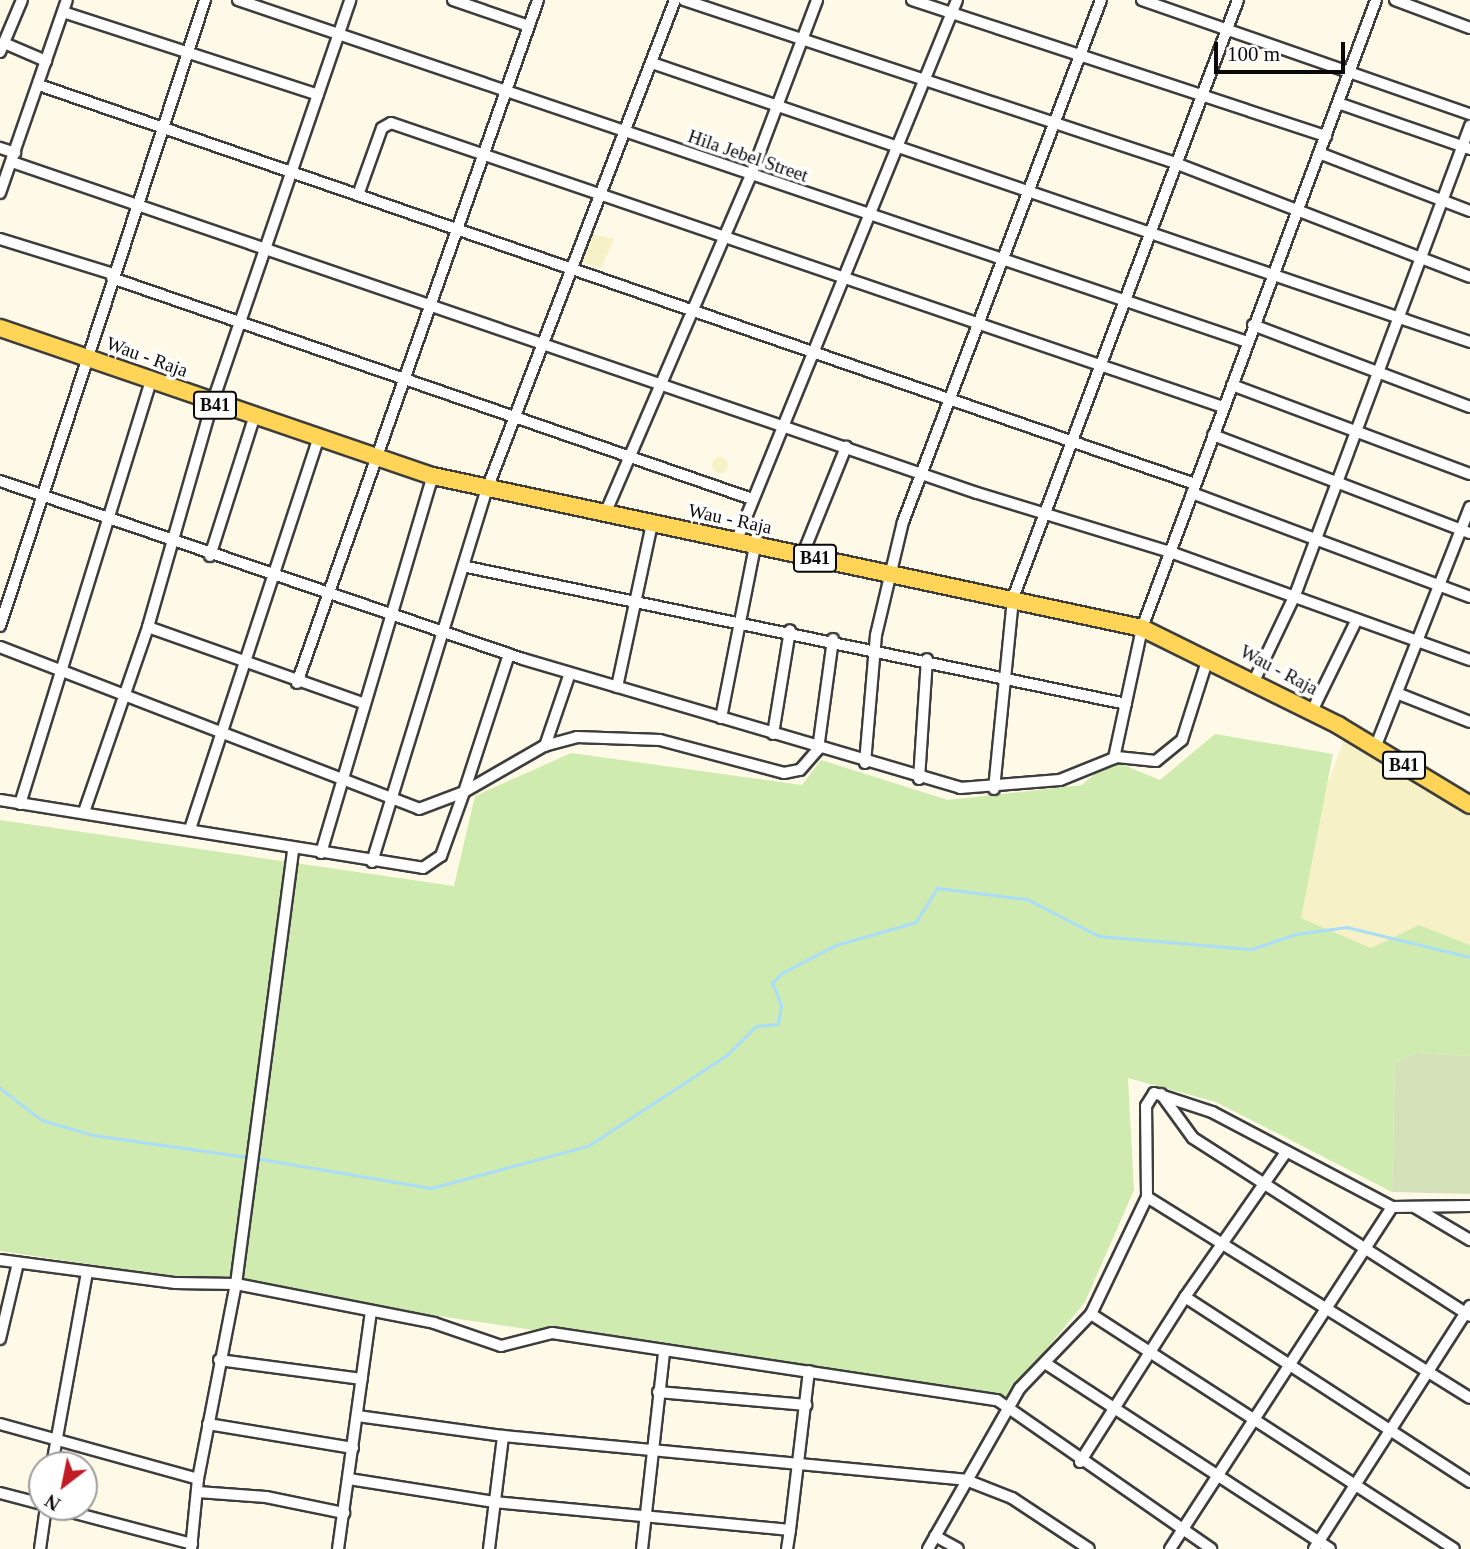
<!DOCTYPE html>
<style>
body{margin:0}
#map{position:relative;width:1470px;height:1549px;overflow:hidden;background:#fffae7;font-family:Georgia,serif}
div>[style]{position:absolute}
.farmland>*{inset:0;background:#f6f1c6}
.round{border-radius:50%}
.green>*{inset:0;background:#cfebb0}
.cemetery>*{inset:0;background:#d4e1b9}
.stream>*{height:2.5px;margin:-1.25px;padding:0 1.25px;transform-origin:1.25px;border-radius:1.25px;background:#a9ddfa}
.roads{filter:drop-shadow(2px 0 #3d3d3d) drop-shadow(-2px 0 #3d3d3d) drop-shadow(0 2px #3d3d3d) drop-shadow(0 -2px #3d3d3d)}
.minor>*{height:10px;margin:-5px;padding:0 5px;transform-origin:5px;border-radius:5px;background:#fff}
.primary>*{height:16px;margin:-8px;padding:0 8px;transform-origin:8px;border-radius:8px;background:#ffd457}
span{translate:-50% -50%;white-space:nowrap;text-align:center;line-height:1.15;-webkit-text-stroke:7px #fff;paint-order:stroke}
.shield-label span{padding:2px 5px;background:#fff;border:2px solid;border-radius:5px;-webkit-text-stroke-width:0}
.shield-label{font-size:18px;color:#0a0a0a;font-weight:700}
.street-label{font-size:19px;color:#0a0a0a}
.north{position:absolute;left:28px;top:1451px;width:70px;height:70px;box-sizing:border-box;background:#fff;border:2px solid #9d9d9d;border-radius:50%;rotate:212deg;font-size:19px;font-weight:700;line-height:28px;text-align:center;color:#0a0a0a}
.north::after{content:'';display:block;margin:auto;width:24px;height:32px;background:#c11b25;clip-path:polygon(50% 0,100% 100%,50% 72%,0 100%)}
.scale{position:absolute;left:1214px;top:42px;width:131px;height:32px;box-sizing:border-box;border:4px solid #0a0a0a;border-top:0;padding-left:9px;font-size:21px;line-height:24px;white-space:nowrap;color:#0a0a0a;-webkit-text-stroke:5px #fff;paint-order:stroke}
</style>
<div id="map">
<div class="farmland">
<div style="clip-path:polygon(593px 234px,614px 239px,601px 268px,582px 262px)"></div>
<div class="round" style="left:712px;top:457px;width:16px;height:16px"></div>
<div style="clip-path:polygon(1346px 736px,1470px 812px,1470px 945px,1419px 925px,1371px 948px,1301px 918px,1319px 805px)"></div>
</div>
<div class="green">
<div style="clip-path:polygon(1215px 734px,1333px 754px,1301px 918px,1371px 948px,1419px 925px,1470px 945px,1470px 1056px,1415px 1053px,1395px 1063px,1392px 1192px,1216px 1102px,1128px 1078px,1134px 1190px,1085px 1302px,1005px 1400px,0 1251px,0 820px,454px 886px,475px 796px,571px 753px,802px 785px,821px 760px,948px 800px,1082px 785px,1111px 760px,1160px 780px)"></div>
</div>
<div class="cemetery">
<div style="clip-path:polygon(1415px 1053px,1470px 1056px,1470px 1194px,1392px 1192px,1395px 1063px)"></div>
</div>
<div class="stream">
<div style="left:0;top:1088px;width:53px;rotate:37.3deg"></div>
<div style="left:42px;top:1120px;width:53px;rotate:16.4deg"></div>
<div style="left:93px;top:1135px;width:157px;rotate:8.1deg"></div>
<div style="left:255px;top:1158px;width:179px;rotate:9.7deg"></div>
<div style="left:431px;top:1188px;width:163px;rotate:-15deg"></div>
<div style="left:588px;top:1146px;width:166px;rotate:-33.2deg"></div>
<div style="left:727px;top:1055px;width:41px;rotate:-45deg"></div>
<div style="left:756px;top:1026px;width:22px;rotate:-5deg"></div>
<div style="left:778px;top:1024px;width:19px;rotate:-81deg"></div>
<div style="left:781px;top:1005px;width:24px;rotate:-112deg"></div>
<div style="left:772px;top:983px;width:14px;rotate:-45deg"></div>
<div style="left:782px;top:973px;width:61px;rotate:-27.4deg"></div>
<div style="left:836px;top:945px;width:83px;rotate:-16deg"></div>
<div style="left:916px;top:922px;width:40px;rotate:-58deg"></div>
<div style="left:937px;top:888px;width:91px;rotate:7deg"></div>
<div style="left:1027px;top:899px;width:81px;rotate:27.2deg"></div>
<div style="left:1099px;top:936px;width:154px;rotate:4.9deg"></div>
<div style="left:1252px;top:949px;width:46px;rotate:-18.8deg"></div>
<div style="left:1296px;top:934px;width:51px;rotate:-7.8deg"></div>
<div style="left:1347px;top:927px;width:127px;rotate:13.7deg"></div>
</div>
<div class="roads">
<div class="minor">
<div style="left:238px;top:0;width:1065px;rotate:18.72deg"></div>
<div style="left:453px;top:0;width:80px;rotate:18.9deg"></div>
<div style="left:684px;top:0;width:517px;rotate:18.36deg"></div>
<div style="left:1175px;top:163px;width:316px;rotate:21.1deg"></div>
<div style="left:912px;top:0;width:436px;rotate:18.2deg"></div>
<div style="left:1142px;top:0;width:347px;rotate:19.2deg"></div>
<div style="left:1395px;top:0;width:80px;rotate:20.5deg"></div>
<div style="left:63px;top:12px;width:268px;rotate:18deg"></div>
<div style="left:4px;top:43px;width:46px;rotate:23.2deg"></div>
<div style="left:0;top:52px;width:56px;rotate:-67.1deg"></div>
<div style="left:652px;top:63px;width:864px;rotate:18.83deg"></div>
<div style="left:39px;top:85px;width:1223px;rotate:19.04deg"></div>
<div style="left:1338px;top:103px;width:140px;rotate:19.2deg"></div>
<div style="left:0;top:148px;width:16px;rotate:18deg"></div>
<div style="left:1319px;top:153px;width:162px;rotate:21deg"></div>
<div style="left:12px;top:162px;width:1020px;rotate:18.93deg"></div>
<div style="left:977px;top:493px;width:202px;rotate:17deg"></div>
<div style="left:1170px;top:552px;width:319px;rotate:19.8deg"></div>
<div style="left:0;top:193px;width:204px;rotate:-70.9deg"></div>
<div style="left:358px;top:195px;width:71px;rotate:-70.3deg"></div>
<div style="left:382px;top:128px;width:10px;rotate:-29deg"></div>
<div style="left:391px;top:123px;width:879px;rotate:18.85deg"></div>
<div style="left:0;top:239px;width:118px;rotate:17.2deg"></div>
<div style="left:112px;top:278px;width:677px;rotate:19.05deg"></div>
<div style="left:1253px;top:325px;width:232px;rotate:20.7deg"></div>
<div style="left:1232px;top:385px;width:254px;rotate:20.5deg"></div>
<div style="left:1213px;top:435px;width:275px;rotate:20.9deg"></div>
<div style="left:0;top:481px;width:552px;rotate:18.8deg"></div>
<div style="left:523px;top:659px;width:456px;rotate:16.4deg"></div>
<div style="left:960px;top:788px;width:100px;rotate:-4.6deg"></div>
<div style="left:1060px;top:780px;width:61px;rotate:-22deg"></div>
<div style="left:1117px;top:757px;width:39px;rotate:6deg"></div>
<div style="left:1156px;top:761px;width:33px;rotate:-39deg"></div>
<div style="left:1182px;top:740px;width:86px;rotate:-72.4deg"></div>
<div style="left:1192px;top:493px;width:297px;rotate:20.5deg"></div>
<div style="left:605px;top:514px;width:369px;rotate:-66.7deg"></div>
<div style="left:751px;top:175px;width:187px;rotate:-69.3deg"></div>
<div style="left:736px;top:542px;width:585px;rotate:-67.82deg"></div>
<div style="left:210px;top:556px;width:145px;rotate:-72.3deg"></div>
<div style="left:802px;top:556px;width:118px;rotate:-68deg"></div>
<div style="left:467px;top:567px;width:673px;rotate:11.74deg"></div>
<div style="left:0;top:626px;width:659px;rotate:-71.87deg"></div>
<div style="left:148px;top:627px;width:228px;rotate:19.5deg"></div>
<div style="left:0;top:647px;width:449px;rotate:21.1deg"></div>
<div style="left:419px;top:809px;width:48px;rotate:-20.7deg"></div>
<div style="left:464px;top:792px;width:145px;rotate:-71.9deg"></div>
<div style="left:1254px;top:681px;width:95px;rotate:-64.5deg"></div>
<div style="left:1295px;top:595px;width:501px;rotate:-69.54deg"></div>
<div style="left:297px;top:683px;width:724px;rotate:-70.56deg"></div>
<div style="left:617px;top:687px;width:167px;rotate:-77.9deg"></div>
<div style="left:1399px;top:694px;width:76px;rotate:21.5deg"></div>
<div style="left:1312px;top:711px;width:102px;rotate:-63.9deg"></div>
<div style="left:721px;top:718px;width:175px;rotate:-78.8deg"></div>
<div style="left:773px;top:734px;width:105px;rotate:-80.7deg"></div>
<div style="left:545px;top:746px;width:77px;rotate:-71.1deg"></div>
<div style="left:1375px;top:748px;width:259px;rotate:-68.5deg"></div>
<div style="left:1114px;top:758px;width:133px;rotate:-77.8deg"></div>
<div style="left:1142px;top:628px;width:670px;rotate:-69.56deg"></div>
<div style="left:865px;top:763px;width:128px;rotate:-85.1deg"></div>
<div style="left:876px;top:635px;width:116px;rotate:-76.6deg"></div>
<div style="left:903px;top:522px;width:558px;rotate:-69.23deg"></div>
<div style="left:919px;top:779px;width:120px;rotate:-86.2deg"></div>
<div style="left:994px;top:789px;width:192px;rotate:-84.3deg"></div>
<div style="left:1013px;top:598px;width:639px;rotate:-69.38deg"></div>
<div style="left:0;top:800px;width:428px;rotate:9.1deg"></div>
<div style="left:423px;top:868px;width:22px;rotate:-34deg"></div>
<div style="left:441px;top:856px;width:68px;rotate:-70.2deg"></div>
<div style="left:464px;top:792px;width:92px;rotate:-29.9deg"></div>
<div style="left:544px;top:746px;width:34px;rotate:-15deg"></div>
<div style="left:577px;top:737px;width:83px;rotate:2.1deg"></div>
<div style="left:660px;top:740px;width:128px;rotate:14.9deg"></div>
<div style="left:784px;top:773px;width:16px;rotate:-11deg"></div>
<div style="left:800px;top:770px;width:28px;rotate:-49deg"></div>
<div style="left:818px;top:749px;width:111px;rotate:-82.2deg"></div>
<div style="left:20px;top:804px;width:443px;rotate:-72.8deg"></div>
<div style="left:84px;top:812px;width:196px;rotate:-70.9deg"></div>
<div style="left:148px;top:627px;width:232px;rotate:-74deg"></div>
<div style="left:212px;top:404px;width:427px;rotate:-71.1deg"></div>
<div style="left:190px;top:829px;width:410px;rotate:-71.8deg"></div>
<div style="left:321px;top:853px;width:393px;rotate:-73.5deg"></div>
<div style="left:372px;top:862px;width:390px;rotate:-72.9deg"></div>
<div style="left:487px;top:489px;width:524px;rotate:-68.97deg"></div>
<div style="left:1161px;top:1094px;width:54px;rotate:54deg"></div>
<div style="left:1193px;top:1138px;width:329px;rotate:32.7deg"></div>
<div style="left:1147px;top:1197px;width:380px;rotate:31.9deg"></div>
<div style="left:1416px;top:1208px;width:63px;rotate:30.7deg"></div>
<div style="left:0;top:1260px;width:177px;rotate:7.5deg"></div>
<div style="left:175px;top:1283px;width:61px;rotate:0.9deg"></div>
<div style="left:236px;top:1284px;width:202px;rotate:11.1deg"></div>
<div style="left:434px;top:1323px;width:71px;rotate:18.9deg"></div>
<div style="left:501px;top:1346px;width:53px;rotate:-14.3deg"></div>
<div style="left:552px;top:1333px;width:450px;rotate:8.6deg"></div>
<div style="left:997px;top:1400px;width:261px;rotate:34.8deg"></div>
<div style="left:1185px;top:1297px;width:177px;rotate:-55.1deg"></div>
<div style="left:1091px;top:1314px;width:432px;rotate:32.9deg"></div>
<div style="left:0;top:1339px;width:78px;rotate:-76.7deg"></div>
<div style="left:219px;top:1360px;width:144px;rotate:7.6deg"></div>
<div style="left:1045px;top:1363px;width:340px;rotate:33.1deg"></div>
<div style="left:658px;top:1392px;width:149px;rotate:5deg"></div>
<div style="left:357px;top:1416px;width:147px;rotate:7.8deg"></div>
<div style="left:0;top:1424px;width:205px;rotate:15.5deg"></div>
<div style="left:208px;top:1424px;width:147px;rotate:9.4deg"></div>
<div style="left:1080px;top:1462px;width:196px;rotate:-57.5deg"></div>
<div style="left:1185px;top:1297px;width:340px;rotate:33deg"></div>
<div style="left:52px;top:1465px;width:195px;rotate:-79.7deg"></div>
<div style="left:349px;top:1479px;width:147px;rotate:9deg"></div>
<div style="left:494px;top:1502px;width:297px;rotate:5.4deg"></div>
<div style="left:790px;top:1530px;width:160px;rotate:-83.2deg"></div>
<div style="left:198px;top:1492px;width:68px;rotate:4.2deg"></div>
<div style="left:266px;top:1497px;width:80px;rotate:11.6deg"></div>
<div style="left:0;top:1493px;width:43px;rotate:14.7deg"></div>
<div style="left:52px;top:1507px;width:145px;rotate:14.8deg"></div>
<div style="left:935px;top:1536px;width:26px;rotate:29deg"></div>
<div style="left:40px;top:1549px;width:42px;rotate:-81.9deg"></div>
<div style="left:191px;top:1549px;width:70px;rotate:-84.3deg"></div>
<div style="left:198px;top:1479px;width:199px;rotate:-79deg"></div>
<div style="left:236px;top:1284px;width:439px;rotate:-82.5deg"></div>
<div style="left:338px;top:1549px;width:240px;rotate:-82.1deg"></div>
<div style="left:489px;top:1549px;width:114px;rotate:-82.9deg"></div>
<div style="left:503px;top:1436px;width:465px;rotate:5.4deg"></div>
<div style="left:966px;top:1480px;width:49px;rotate:21.4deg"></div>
<div style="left:1012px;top:1498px;width:92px;rotate:33.5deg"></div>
<div style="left:642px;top:1549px;width:197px;rotate:-83.6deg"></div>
<div style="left:787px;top:1549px;width:19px;rotate:-81deg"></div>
<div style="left:928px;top:1549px;width:185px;rotate:-60.3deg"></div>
<div style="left:1020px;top:1388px;width:103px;rotate:-46.2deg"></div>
<div style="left:1091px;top:1314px;width:130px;rotate:-64.4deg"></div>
<div style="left:1147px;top:1197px;width:91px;rotate:-90.6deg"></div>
<div style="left:1146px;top:1106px;width:15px;rotate:-58deg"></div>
<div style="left:1154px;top:1093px;width:61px;rotate:18.1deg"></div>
<div style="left:1212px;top:1112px;width:204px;rotate:27.8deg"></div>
<div style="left:1392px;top:1207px;width:78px;rotate:-0.7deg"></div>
<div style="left:1170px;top:1549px;width:408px;rotate:-57deg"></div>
<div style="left:1314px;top:1549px;width:289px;rotate:-57.3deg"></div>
</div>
<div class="primary">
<div style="left:0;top:328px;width:458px;rotate:18.9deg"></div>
<div style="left:433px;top:476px;width:725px;rotate:12.1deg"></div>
<div style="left:1142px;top:628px;width:219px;rotate:26.3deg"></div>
<div style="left:1338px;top:725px;width:154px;rotate:31.2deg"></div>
</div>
</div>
<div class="shield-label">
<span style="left:215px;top:405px">B41</span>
<span style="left:815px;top:558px">B41</span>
<span style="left:1404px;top:765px">B41</span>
</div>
<div class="street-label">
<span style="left:748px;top:156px;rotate:19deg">Hila Jebel Street</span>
<span style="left:147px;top:357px;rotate:20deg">Wau - Raja</span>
<span style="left:730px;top:519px;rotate:12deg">Wau - Raja</span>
<span style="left:1279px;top:670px;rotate:28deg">Wau - Raja</span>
</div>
<div class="north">N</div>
<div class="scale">100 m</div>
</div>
